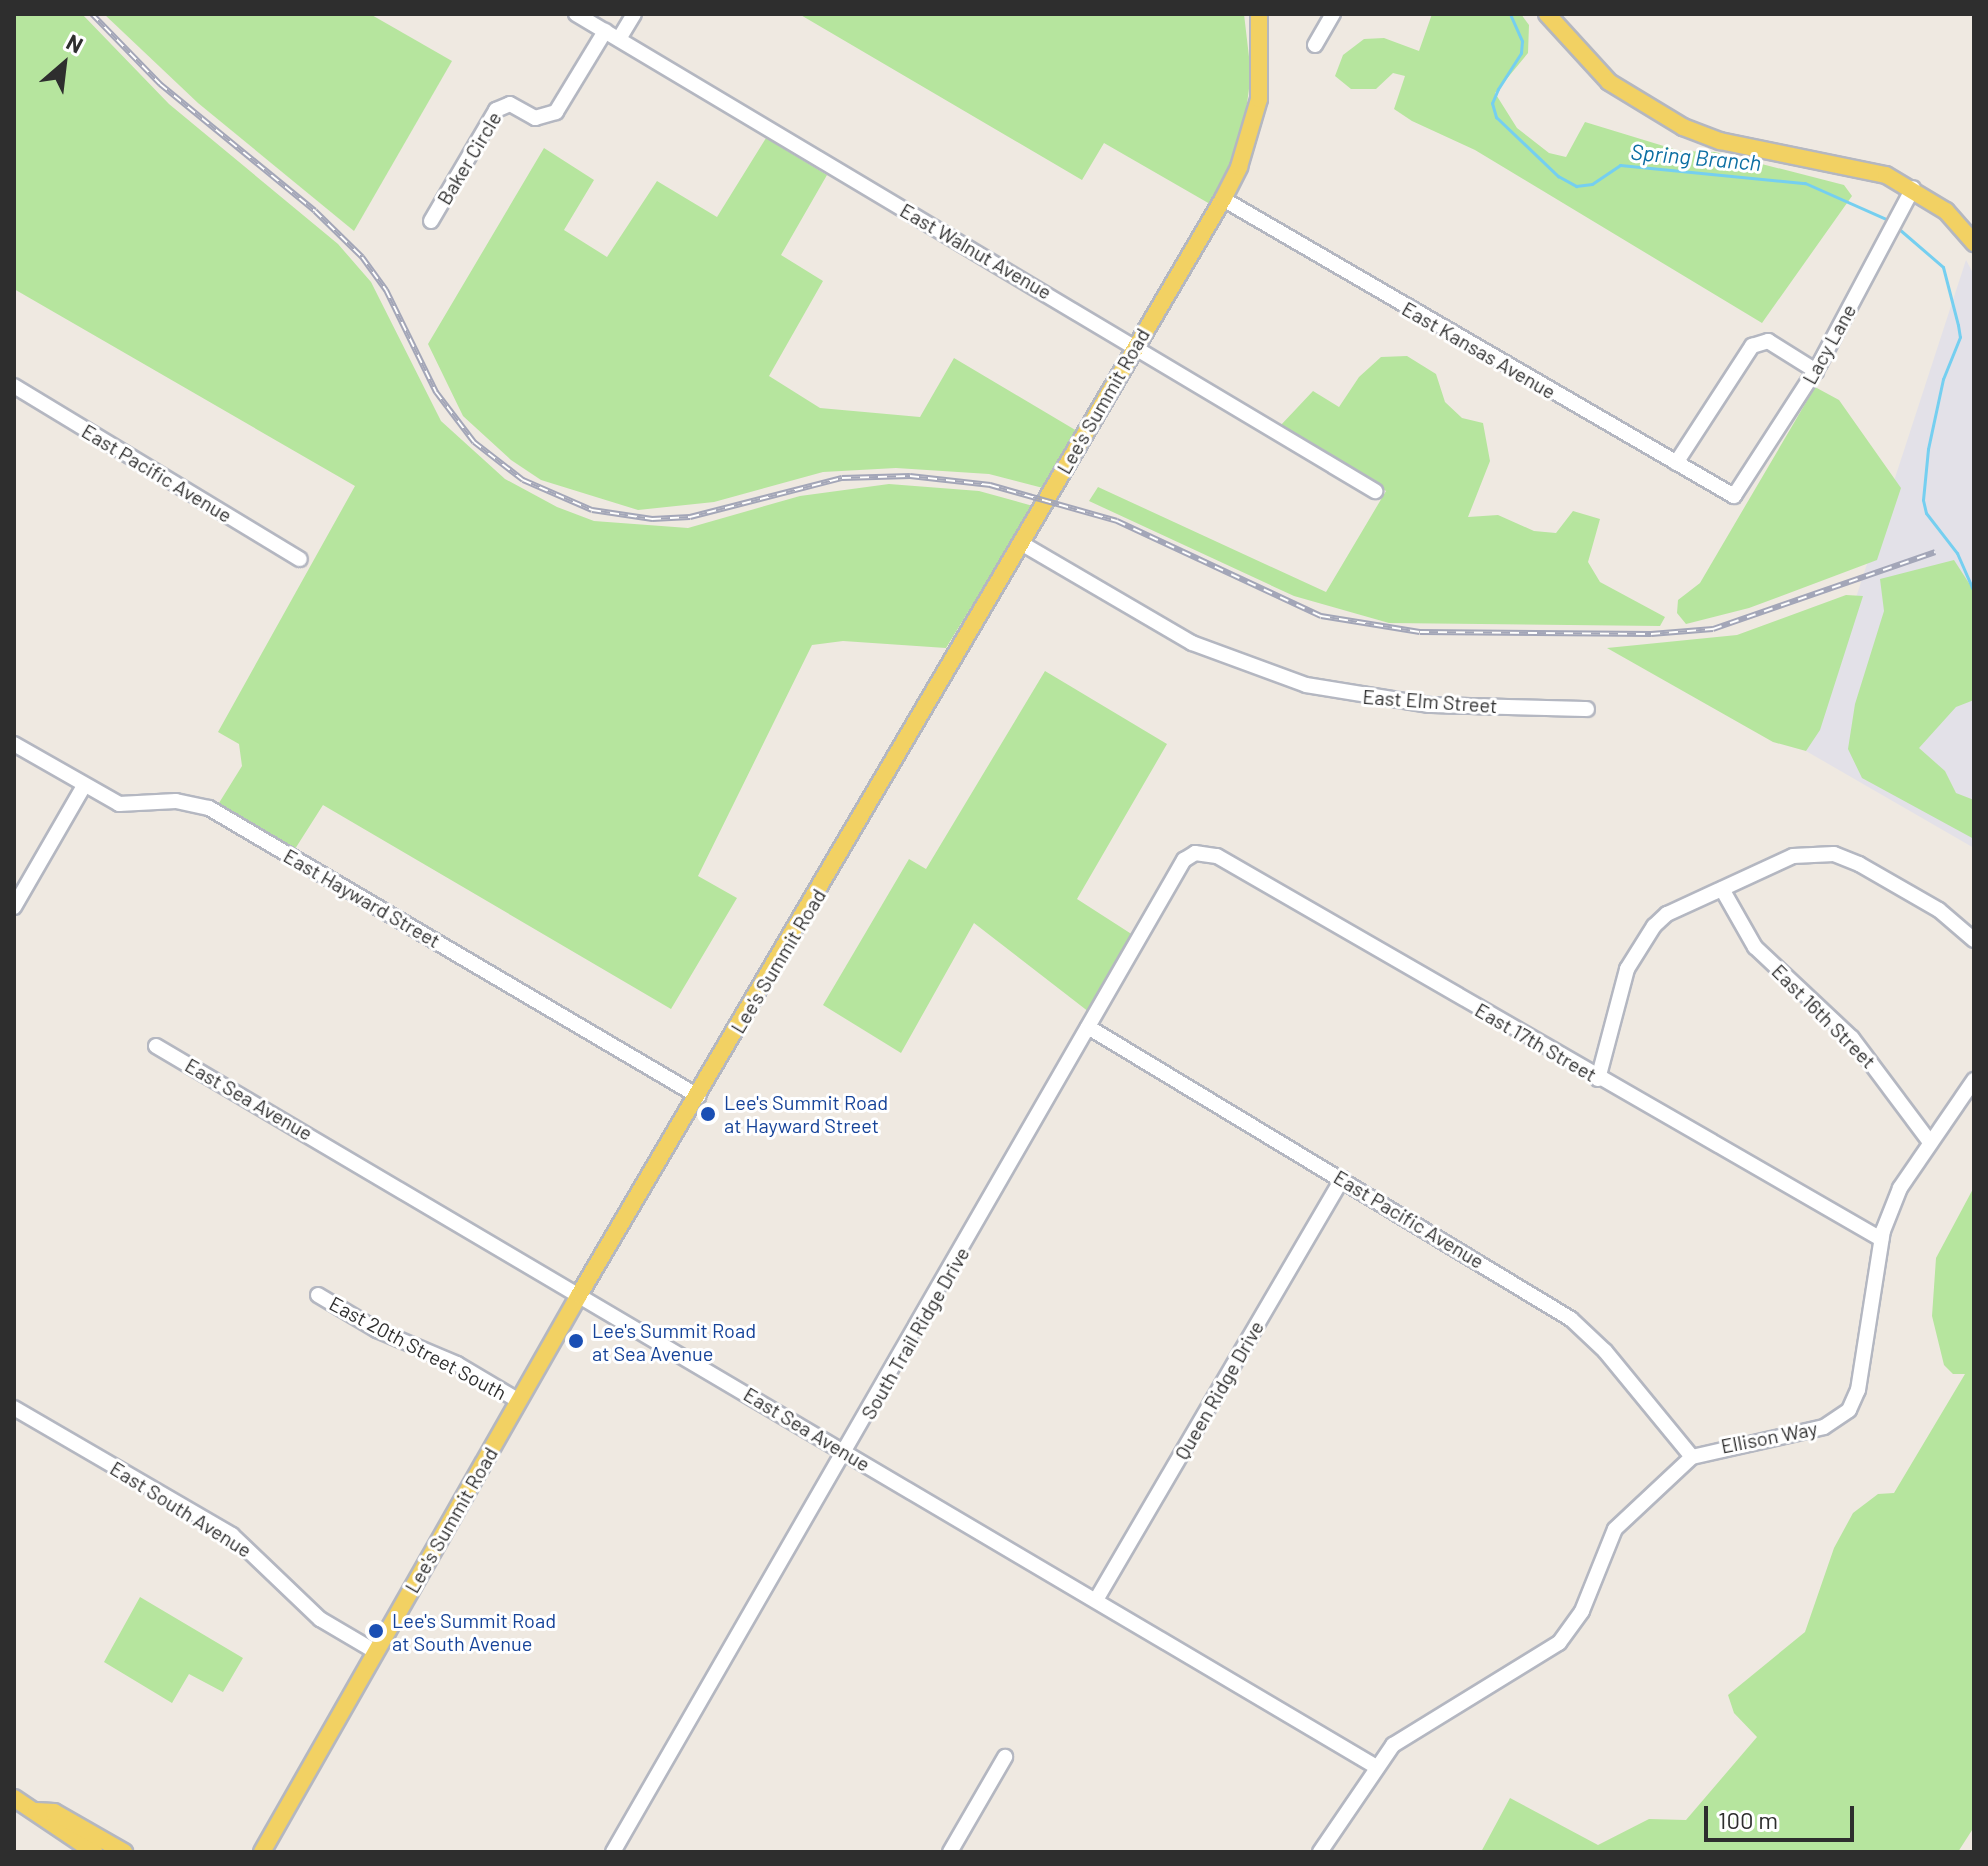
<!DOCTYPE html>
<style>
body{margin:0}
#map{position:relative;width:1988px;height:1866px;overflow:hidden;background:#efe9e1;font-family:Barlow,sans-serif}
div>[style]{position:absolute}
.industrial>*{inset:0;background:#e3e1e8}
.green>*{inset:0;background:#b6e59e}
.stream>*{height:3px;margin:-1.5px;padding:0 1.5px;transform-origin:1.5px;border-radius:1.5px;background:#75cff0}
.roads{filter:drop-shadow(2px 0 #b4b7c1) drop-shadow(-2px 0 #b4b7c1) drop-shadow(0 2px #b4b7c1) drop-shadow(0 -2px #b4b7c1)}
.minor>*{height:14px;margin:-7px;padding:0 7px;transform-origin:7px;border-radius:7px;background:#fff}
.major>*{height:16px;margin:-8px;padding:0 8px;transform-origin:8px;border-radius:8px;background:#f2d163}
.rail>*{height:6px;margin-top:-3px;transform-origin:0;background:repeating-linear-gradient(90deg,#fff 0 9px,#a3a6b8 0 18px);box-sizing:border-box;border-block:2px solid #a3a6b8}
.dots>*{width:22px;height:22px;translate:-50% -50%;box-sizing:border-box;border:4px solid #fff;border-radius:50%}
span{translate:-50% -50%;white-space:nowrap;text-align:center;line-height:1.15;-webkit-text-stroke:6px #fff;paint-order:stroke}
.street-label{font-size:20px;color:#2e2e2e}
.transit-label{font-size:20px;color:#164399}
.left{translate:0 -50%;text-align:left}
.water-label{font-size:22px;color:#0d6fa3;font-style:italic}
.frame{position:absolute;inset:0;border:16px solid #2e2e2e;pointer-events:none}
.north{position:absolute;left:24px;top:24px;width:80px;height:80px;-webkit-text-stroke:6px #fff;paint-order:stroke;rotate:28deg;font-size:22px;font-weight:700;line-height:32px;text-align:center;color:#2e2e2e}
.north::after{content:'';display:block;margin:auto;width:28px;height:36px;background:#2e2e2e;clip-path:polygon(50% 0,100% 100%,50% 72%,0 100%)}
.scale{position:absolute;left:1704px;top:1806px;width:150px;height:36px;box-sizing:border-box;border:4px solid #2e2e2e;border-top:0;padding-left:10px;font-size:24px;line-height:28px;white-space:nowrap;color:#2e2e2e;-webkit-text-stroke:6px #fff;paint-order:stroke}
</style>
<div id="map">
<div class="industrial">
<div style="clip-path:polygon(1966px 260px,1974px 275px,1974px 848px,1806px 751px)"></div>
</div>
<div class="green">
<div style="clip-path:polygon(14px 14px,82px 14px,169px 104px,338px 244px,371px 282px,441px 421px,505px 479px,557px 507px,594px 521px,688px 528px,800px 496px,889px 484px,979px 491px,1033px 506px,946px 648px,843px 641px,812px 645px,698px 876px,737px 898px,671px 1009px,323px 805px,295px 849px,219px 803px,242px 766px,239px 744px,218px 732px,355px 486px,14px 289px)"></div>
<div style="clip-path:polygon(104px 14px,370px 14px,452px 61px,354px 231px,198px 103px)"></div>
<div style="clip-path:polygon(799px 14px,1244px 14px,1251px 74px,1246px 111px,1231px 161px,1210px 204px,1104px 143px,1082px 180px)"></div>
<div style="clip-path:polygon(1432px 14px,1521px 14px,1529px 25px,1528px 53px,1495px 93px,1517px 128px,1549px 153px,1566px 157px,1585px 122px,1680px 151px,1715px 152px,1844px 185px,1852px 196px,1762px 323px,1475px 150px,1412px 121px,1394px 109px,1405px 76px,1393px 73px,1376px 89px,1351px 89px,1335px 76px,1343px 55px,1364px 39px,1384px 38px,1419px 51px)"></div>
<div style="clip-path:polygon(766px 138px,827px 175px,781px 255px,823px 281px,769px 376px,820px 408px,920px 417px,954px 358px,1077px 431px,1043px 488px,989px 474px,896px 468px,823px 472px,714px 502px,638px 510px,541px 480px,511px 460px,463px 416px,428px 344px,544px 148px,594px 180px,564px 230px,607px 257px,657px 181px,717px 217px)"></div>
<div style="clip-path:polygon(1407px 356px,1436px 374px,1445px 402px,1462px 418px,1483px 423px,1490px 461px,1468px 517px,1498px 515px,1534px 531px,1556px 533px,1573px 511px,1600px 519px,1588px 562px,1600px 582px,1665px 617px,1660px 626px,1389px 623px,1294px 596px,1089px 501px,1098px 487px,1326px 592px,1386px 491px,1280px 426px,1313px 391px,1339px 407px,1359px 377px,1381px 357px)"></div>
<div style="clip-path:polygon(1815px 387px,1839px 400px,1901px 488px,1877px 560px,1749px 608px,1686px 624px,1677px 613px,1678px 600px,1700px 583px)"></div>
<div style="clip-path:polygon(1954px 560px,1974px 591px,1974px 700px,1956px 707px,1919px 748px,1945px 771px,1956px 793px,1974px 800px,1974px 839px,1862px 778px,1848px 749px,1855px 704px,1884px 611px,1880px 579px)"></div>
<div style="clip-path:polygon(1846px 595px,1863px 596px,1820px 730px,1806px 751px,1773px 742px,1607px 648px,1737px 635px)"></div>
<div style="clip-path:polygon(1045px 671px,1167px 744px,1077px 899px,1133px 935px,1089px 1012px,974px 923px,901px 1053px,823px 1005px,909px 859px,926px 869px)"></div>
<div style="clip-path:polygon(1974px 1187px,1974px 1827px,1958px 1852px,1481px 1852px,1510px 1798px,1598px 1845px,1649px 1819px,1686px 1820px,1757px 1737px,1734px 1713px,1728px 1695px,1805px 1632px,1834px 1548px,1853px 1513px,1878px 1494px,1894px 1493px,1965px 1374px,1953px 1374px,1944px 1365px,1932px 1316px,1936px 1258px)"></div>
<div style="clip-path:polygon(140px 1597px,243px 1658px,223px 1692px,189px 1674px,172px 1703px,104px 1662px)"></div>
</div>
<div class="stream">
<div style="left:1510px;top:14px;width:30px;rotate:66deg"></div>
<div style="left:1522px;top:41px;width:12px;rotate:95deg"></div>
<div style="left:1521px;top:53px;width:43px;rotate:122.6deg"></div>
<div style="left:1498px;top:89px;width:15px;rotate:113deg"></div>
<div style="left:1492px;top:103px;width:15px;rotate:74deg"></div>
<div style="left:1496px;top:117px;width:86px;rotate:43.6deg"></div>
<div style="left:1558px;top:176px;width:21px;rotate:29deg"></div>
<div style="left:1576px;top:186px;width:16px;rotate:-7deg"></div>
<div style="left:1592px;top:184px;width:34px;rotate:-34deg"></div>
<div style="left:1620px;top:165px;width:186px;rotate:5.6deg"></div>
<div style="left:1805px;top:183px;width:89px;rotate:24deg"></div>
<div style="left:1899px;top:229px;width:58px;rotate:40.8deg"></div>
<div style="left:1943px;top:267px;width:60px;rotate:75.5deg"></div>
<div style="left:1958px;top:325px;width:12px;rotate:81deg"></div>
<div style="left:1960px;top:337px;width:45px;rotate:112deg"></div>
<div style="left:1943px;top:379px;width:72px;rotate:102.1deg"></div>
<div style="left:1928px;top:449px;width:51px;rotate:95.6deg"></div>
<div style="left:1923px;top:500px;width:13px;rotate:77deg"></div>
<div style="left:1926px;top:513px;width:51px;rotate:52.2deg"></div>
<div style="left:1957px;top:553px;width:43px;rotate:66.4deg"></div>
</div>
<div class="roads">
<div class="minor">
<div style="left:576px;top:14px;width:931px;rotate:30.84deg"></div>
<div style="left:619px;top:39px;width:29px;rotate:-59deg"></div>
<div style="left:1315px;top:45px;width:36px;rotate:-60deg"></div>
<div style="left:1223px;top:199px;width:591px;rotate:30.17deg"></div>
<div style="left:1734px;top:496px;width:158px;rotate:-57.1deg"></div>
<div style="left:1820px;top:363px;width:198px;rotate:-62deg"></div>
<div style="left:431px;top:221px;width:129px;rotate:-59.6deg"></div>
<div style="left:496px;top:110px;width:15px;rotate:-23deg"></div>
<div style="left:510px;top:104px;width:29px;rotate:29deg"></div>
<div style="left:535px;top:118px;width:22px;rotate:-16deg"></div>
<div style="left:556px;top:112px;width:95px;rotate:-58.8deg"></div>
<div style="left:14px;top:386px;width:334px;rotate:31.2deg"></div>
<div style="left:1676px;top:463px;width:140px;rotate:-57deg"></div>
<div style="left:1752px;top:346px;width:17px;rotate:-17deg"></div>
<div style="left:1768px;top:341px;width:57px;rotate:32deg"></div>
<div style="left:1021px;top:543px;width:198px;rotate:30.3deg"></div>
<div style="left:1192px;top:643px;width:121px;rotate:20.2deg"></div>
<div style="left:1306px;top:685px;width:125px;rotate:9.2deg"></div>
<div style="left:1429px;top:705px;width:158px;rotate:1.5deg"></div>
<div style="left:14px;top:744px;width:121px;rotate:29.7deg"></div>
<div style="left:119px;top:804px;width:57px;rotate:-3deg"></div>
<div style="left:176px;top:801px;width:34px;rotate:12deg"></div>
<div style="left:209px;top:808px;width:568px;rotate:30.5deg"></div>
<div style="left:1722px;top:889px;width:67px;rotate:60.4deg"></div>
<div style="left:1755px;top:947px;width:133px;rotate:43.2deg"></div>
<div style="left:1852px;top:1038px;width:129px;rotate:53.2deg"></div>
<div style="left:14px;top:907px;width:140px;rotate:-60deg"></div>
<div style="left:1088px;top:1027px;width:564px;rotate:31.16deg"></div>
<div style="left:1571px;top:1319px;width:47px;rotate:43.3deg"></div>
<div style="left:1605px;top:1351px;width:137px;rotate:50.6deg"></div>
<div style="left:156px;top:1046px;width:1416px;rotate:30.57deg"></div>
<div style="left:1598px;top:1079px;width:114px;rotate:-75.2deg"></div>
<div style="left:1627px;top:969px;width:51px;rotate:-57.9deg"></div>
<div style="left:1654px;top:926px;width:18px;rotate:-43deg"></div>
<div style="left:1667px;top:914px;width:139px;rotate:-24.7deg"></div>
<div style="left:1793px;top:856px;width:41px;rotate:-2.8deg"></div>
<div style="left:1834px;top:854px;width:27px;rotate:22deg"></div>
<div style="left:1859px;top:864px;width:92px;rotate:29.9deg"></div>
<div style="left:1939px;top:910px;width:46px;rotate:40.6deg"></div>
<div style="left:318px;top:1295px;width:69px;rotate:30.7deg"></div>
<div style="left:377px;top:1330px;width:87px;rotate:23deg"></div>
<div style="left:457px;top:1364px;width:72px;rotate:30.8deg"></div>
<div style="left:14px;top:1408px;width:252px;rotate:30.2deg"></div>
<div style="left:232px;top:1535px;width:122px;rotate:43.7deg"></div>
<div style="left:320px;top:1619px;width:65px;rotate:30.5deg"></div>
<div style="left:1096px;top:1600px;width:488px;rotate:-59.7deg"></div>
<div style="left:613px;top:1852px;width:1145px;rotate:-60.08deg"></div>
<div style="left:1184px;top:860px;width:13px;rotate:-32deg"></div>
<div style="left:1195px;top:853px;width:22px;rotate:8deg"></div>
<div style="left:1217px;top:856px;width:767px;rotate:29.98deg"></div>
<div style="left:950px;top:1852px;width:110px;rotate:-59.9deg"></div>
<div style="left:1320px;top:1852px;width:130px;rotate:-55.7deg"></div>
<div style="left:1393px;top:1745px;width:195px;rotate:-31.6deg"></div>
<div style="left:1559px;top:1643px;width:39px;rotate:-54deg"></div>
<div style="left:1582px;top:1611px;width:88px;rotate:-68.1deg"></div>
<div style="left:1615px;top:1529px;width:105px;rotate:-43.1deg"></div>
<div style="left:1692px;top:1457px;width:135px;rotate:-12.8deg"></div>
<div style="left:1824px;top:1427px;width:30px;rotate:-34deg"></div>
<div style="left:1849px;top:1410px;width:22px;rotate:-66deg"></div>
<div style="left:1858px;top:1390px;width:161px;rotate:-81.1deg"></div>
<div style="left:1883px;top:1231px;width:46px;rotate:-68.4deg"></div>
<div style="left:1900px;top:1188px;width:131px;rotate:-55.6deg"></div>
</div>
<div class="major">
<div style="left:1547px;top:14px;width:92px;rotate:47.6deg"></div>
<div style="left:1609px;top:82px;width:87px;rotate:31.3deg"></div>
<div style="left:1683px;top:127px;width:40px;rotate:21deg"></div>
<div style="left:1720px;top:141px;width:169px;rotate:11.6deg"></div>
<div style="left:1886px;top:175px;width:70px;rotate:31deg"></div>
<div style="left:1946px;top:211px;width:43px;rotate:48.8deg"></div>
<div style="left:14px;top:1798px;width:97px;rotate:34deg"></div>
<div style="left:36px;top:1811px;width:18px;rotate:3deg"></div>
<div style="left:54px;top:1812px;width:81px;rotate:29.7deg"></div>
<div style="left:262px;top:1852px;width:641px;rotate:-60.35deg"></div>
<div style="left:579px;top:1295px;width:1271px;rotate:-59.56deg"></div>
<div style="left:1223px;top:199px;width:36px;rotate:-63deg"></div>
<div style="left:1239px;top:167px;width:71px;rotate:-73.6deg"></div>
<div style="left:1259px;top:99px;width:85px;rotate:-90deg"></div>
</div>
</div>
<div class="rail">
<div style="left:92px;top:14px;width:98px;rotate:45.8deg"></div>
<div style="left:160px;top:84px;width:200px;rotate:39.3deg"></div>
<div style="left:315px;top:211px;width:66px;rotate:44.4deg"></div>
<div style="left:362px;top:257px;width:41px;rotate:54deg"></div>
<div style="left:386px;top:290px;width:114px;rotate:63.9deg"></div>
<div style="left:436px;top:392px;width:63px;rotate:52.8deg"></div>
<div style="left:474px;top:442px;width:62px;rotate:37.8deg"></div>
<div style="left:523px;top:480px;width:75px;rotate:23.5deg"></div>
<div style="left:592px;top:510px;width:61px;rotate:8.5deg"></div>
<div style="left:652px;top:519px;width:38px;rotate:-3deg"></div>
<div style="left:690px;top:517px;width:157px;rotate:-14.4deg"></div>
<div style="left:842px;top:478px;width:68px;rotate:-1.7deg"></div>
<div style="left:910px;top:476px;width:81px;rotate:6.4deg"></div>
<div style="left:990px;top:485px;width:132px;rotate:15.8deg"></div>
<div style="left:1117px;top:521px;width:225px;rotate:25deg"></div>
<div style="left:1321px;top:616px;width:100px;rotate:9.2deg"></div>
<div style="left:1420px;top:632px;width:231px;rotate:0.5deg"></div>
<div style="left:1651px;top:634px;width:62px;rotate:-4.6deg"></div>
<div style="left:1713px;top:629px;width:235px;rotate:-19.1deg"></div>
</div>
<div class="dots">
<div style="left:708px;top:1114px;background:#1a4fb4"></div>
<div style="left:576px;top:1341px;background:#1a4fb4"></div>
<div style="left:376px;top:1631px;background:#1a4fb4"></div>
</div>
<div class="street-label">
<span style="left:469px;top:158px;rotate:-59deg">Baker Circle</span>
<span style="left:976px;top:251px;rotate:30deg">East Walnut Avenue</span>
<span style="left:1829px;top:344px;rotate:-61deg">Lacy Lane</span>
<span style="left:1479px;top:350px;rotate:30deg">East Kansas Avenue</span>
<span style="left:1103px;top:401px;rotate:-60deg">Lee's Summit Road</span>
<span style="left:157px;top:473px;rotate:31deg">East Pacific Avenue</span>
<span style="left:1430px;top:701px;rotate:4deg">East Elm Street</span>
<span style="left:362px;top:898px;rotate:30deg">East Hayward Street</span>
<span style="left:778px;top:961px;rotate:-59deg">Lee's Summit Road</span>
<span style="left:1824px;top:1016px;rotate:45deg">East 16th Street</span>
<span style="left:1536px;top:1042px;rotate:30deg">East 17th Street</span>
<span style="left:249px;top:1099px;rotate:30deg">East Sea Avenue</span>
<span style="left:1409px;top:1219px;rotate:31deg">East Pacific Avenue</span>
<span style="left:915px;top:1333px;rotate:-60deg">South Trail Ridge Drive</span>
<span style="left:418px;top:1348px;rotate:28deg">East 20th Street South</span>
<span style="left:1219px;top:1390px;rotate:-60deg">Queen Ridge Drive</span>
<span style="left:807px;top:1429px;rotate:31deg">East Sea Avenue</span>
<span style="left:1769px;top:1437px;rotate:-11deg">Ellison Way</span>
<span style="left:181px;top:1509px;rotate:32deg">East South Avenue</span>
<span style="left:451px;top:1520px;rotate:-60deg">Lee's Summit Road</span>
</div>
<div class="transit-label">
<span class="left" style="left:724px;top:1114px">Lee's Summit Road<br>at Hayward Street</span>
<span class="left" style="left:592px;top:1342px">Lee's Summit Road<br>at Sea Avenue</span>
<span class="left" style="left:392px;top:1632px">Lee's Summit Road<br>at South Avenue</span>
</div>
<div class="water-label">
<span style="left:1696px;top:157px;rotate:5deg">Spring Branch</span>
</div>
<div class="frame"></div>
<div class="north">N</div>
<div class="scale">100 m</div>
</div>
